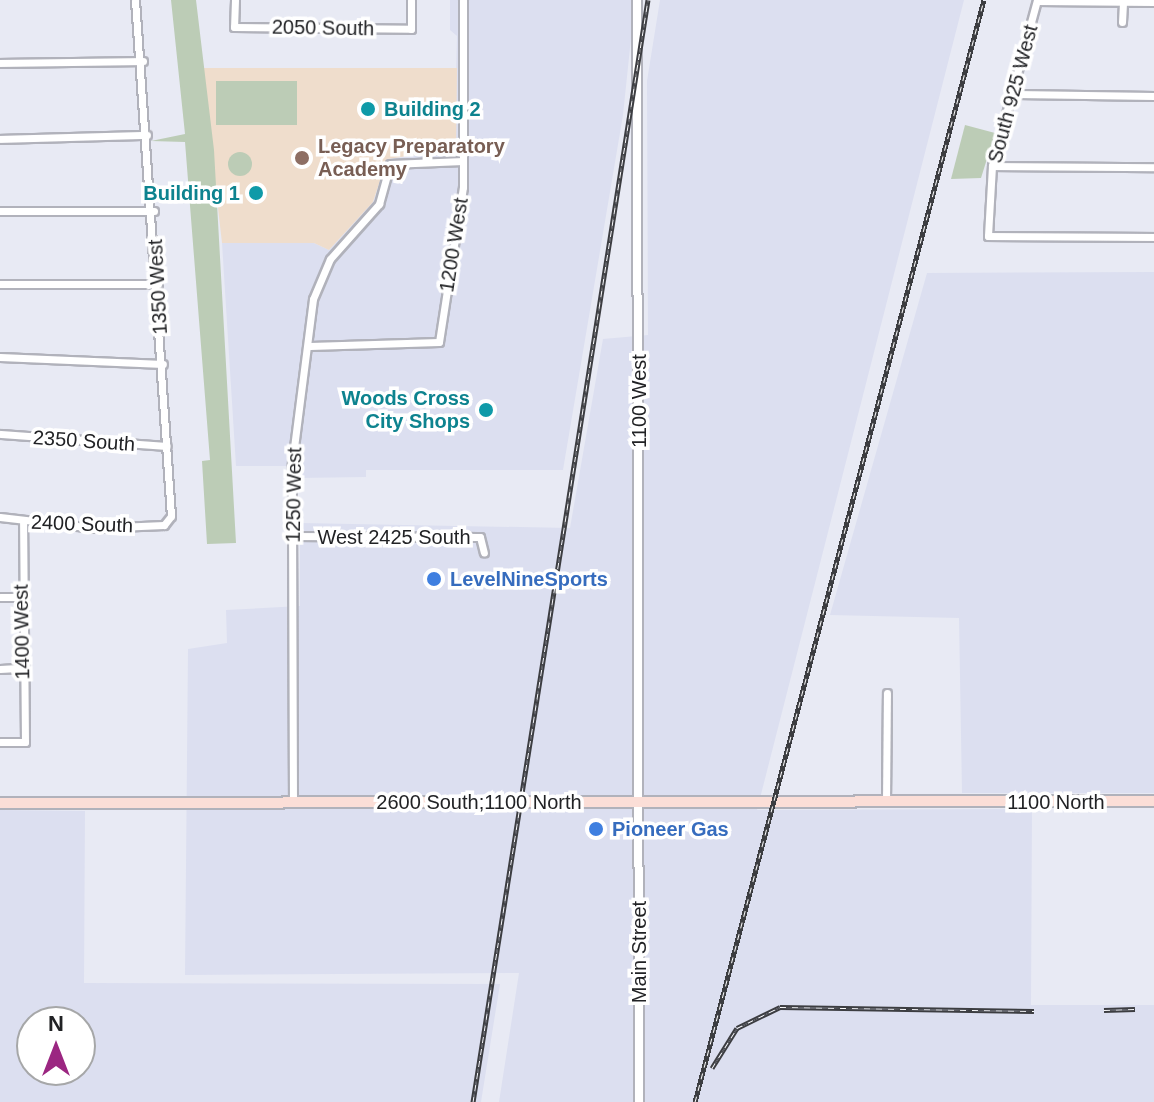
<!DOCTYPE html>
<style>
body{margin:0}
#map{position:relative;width:1154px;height:1102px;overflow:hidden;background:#e8eaf4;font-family:Arial,sans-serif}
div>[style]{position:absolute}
.built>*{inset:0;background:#dcdff0}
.education>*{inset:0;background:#efddcc}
.green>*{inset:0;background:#bcccb6;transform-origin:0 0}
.round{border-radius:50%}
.roads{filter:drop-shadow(2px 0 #b1b2bb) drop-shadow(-2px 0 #b1b2bb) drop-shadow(0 2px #b1b2bb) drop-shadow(0 -2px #b1b2bb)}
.minor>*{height:7px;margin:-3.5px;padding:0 3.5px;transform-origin:3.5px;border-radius:3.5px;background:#fff}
.tertiary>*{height:8px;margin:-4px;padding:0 4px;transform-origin:4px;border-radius:4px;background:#fff}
.secondary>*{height:10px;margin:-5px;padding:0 5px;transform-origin:5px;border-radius:5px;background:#fbded7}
.rail>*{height:5px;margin-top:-2.5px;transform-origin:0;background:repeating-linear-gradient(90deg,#fff 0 6px,#3c3d41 0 12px);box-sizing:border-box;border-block:2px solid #3c3d41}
.dots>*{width:22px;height:22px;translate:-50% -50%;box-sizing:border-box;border:4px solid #fff;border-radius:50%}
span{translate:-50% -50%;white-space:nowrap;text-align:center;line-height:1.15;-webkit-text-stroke:7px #fff;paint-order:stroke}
.street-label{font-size:20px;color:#212225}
.culture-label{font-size:20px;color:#0d838f;font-weight:700}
.left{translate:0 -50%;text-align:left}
.right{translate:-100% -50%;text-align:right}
.education-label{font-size:20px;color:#785e54;font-weight:700}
.shop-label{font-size:20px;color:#366cbe;font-weight:700}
.north{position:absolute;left:16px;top:1006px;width:80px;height:80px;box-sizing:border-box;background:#fff;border:2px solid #a6a7a8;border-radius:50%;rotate:0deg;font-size:22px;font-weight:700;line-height:32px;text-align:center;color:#212225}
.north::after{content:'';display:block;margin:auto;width:28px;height:36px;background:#9b2681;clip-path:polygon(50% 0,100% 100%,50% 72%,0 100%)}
</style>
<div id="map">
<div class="built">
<div style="clip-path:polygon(450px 0,635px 0,623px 115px,563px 470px,366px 470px,366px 477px,297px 478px,297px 466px,236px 466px,222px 243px,314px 243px,329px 250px,373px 202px,387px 159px,454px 152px,457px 36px,450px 30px)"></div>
<div style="clip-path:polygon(660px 0,964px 0,757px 810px,1032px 809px,1031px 1005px,1154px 1005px,1154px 1102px,499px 1102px,519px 973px,185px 975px,188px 649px,227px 643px,226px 610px,300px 606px,300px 523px,570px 528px,603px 339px,648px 335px,647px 81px)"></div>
<div style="clip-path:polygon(1154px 272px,1154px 793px,962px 793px,959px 618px,830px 615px,927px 273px)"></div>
<div style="clip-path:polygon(evenodd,0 810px,85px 811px,84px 983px,500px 984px,481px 1102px,0 1102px,0 810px,32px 1022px,80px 1022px,80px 1070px,32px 1070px,32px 1022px)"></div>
</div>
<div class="education">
<div style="clip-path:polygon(202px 68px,457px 68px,456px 149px,387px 159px,373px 202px,329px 250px,314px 243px,222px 243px)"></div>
</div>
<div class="green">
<div style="clip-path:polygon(171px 0,196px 0,214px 150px,236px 543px,207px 544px,202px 461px,210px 460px,185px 142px,151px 141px,185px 134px)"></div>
<div style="left:216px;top:81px;width:81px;height:44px"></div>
<div style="clip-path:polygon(965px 125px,995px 133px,981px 178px,951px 179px)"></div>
<div class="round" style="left:228px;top:152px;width:24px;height:24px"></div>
</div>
<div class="roads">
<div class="minor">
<div style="left:235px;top:0;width:27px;rotate:92deg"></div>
<div style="left:234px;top:27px;width:177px;rotate:0.6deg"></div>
<div style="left:411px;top:29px;width:29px;rotate:-90deg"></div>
<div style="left:1037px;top:0;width:172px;rotate:105.2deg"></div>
<div style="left:992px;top:166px;width:70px;rotate:93.3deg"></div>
<div style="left:988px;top:236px;width:166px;rotate:0.3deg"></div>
<div style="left:1037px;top:1px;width:117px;rotate:0.5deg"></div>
<div style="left:1122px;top:22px;width:19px;rotate:-87deg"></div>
<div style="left:0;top:63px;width:143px;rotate:-0.8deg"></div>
<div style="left:1016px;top:94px;width:138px;rotate:0.8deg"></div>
<div style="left:0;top:139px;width:147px;rotate:-1.6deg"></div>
<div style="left:992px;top:166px;width:162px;rotate:0.4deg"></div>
<div style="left:0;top:211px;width:154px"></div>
<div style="left:0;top:284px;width:158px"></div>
<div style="left:310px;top:346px;width:129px;rotate:-1.8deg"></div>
<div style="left:439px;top:342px;width:157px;rotate:-81.2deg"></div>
<div style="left:463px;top:187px;width:187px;rotate:-90deg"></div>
<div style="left:0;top:357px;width:163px;rotate:2.5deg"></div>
<div style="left:0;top:434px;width:167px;rotate:4.1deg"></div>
<div style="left:0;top:517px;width:95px;rotate:6.7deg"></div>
<div style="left:94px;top:528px;width:70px;rotate:-2.5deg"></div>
<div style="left:164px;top:525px;width:11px;rotate:-52deg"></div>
<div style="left:171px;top:516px;width:517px;rotate:-93.99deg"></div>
<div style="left:293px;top:536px;width:187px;rotate:0.3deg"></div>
<div style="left:480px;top:537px;width:16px;rotate:76deg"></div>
<div style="left:0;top:597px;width:21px"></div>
<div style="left:0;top:669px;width:22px;rotate:-3deg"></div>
<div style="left:0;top:742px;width:25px"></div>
<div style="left:25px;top:742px;width:220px;rotate:-90.5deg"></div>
<div style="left:886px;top:802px;width:109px;rotate:-89.5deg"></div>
<div style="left:293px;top:803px;width:340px;rotate:-90.2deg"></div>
<div style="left:292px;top:463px;width:165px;rotate:-82.7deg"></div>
<div style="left:313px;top:299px;width:43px;rotate:-67deg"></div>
<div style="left:330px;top:259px;width:74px;rotate:-48.3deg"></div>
<div style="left:379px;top:204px;width:41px;rotate:-74.6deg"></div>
<div style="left:390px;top:164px;width:73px;rotate:-2.4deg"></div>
</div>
<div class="tertiary">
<div style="left:637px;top:0;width:1102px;rotate:89.9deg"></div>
</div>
<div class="secondary">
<div style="left:0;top:803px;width:1154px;rotate:-0.1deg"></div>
</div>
</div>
<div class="rail">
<div style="left:1104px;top:1010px;width:31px;rotate:-2deg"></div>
<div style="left:712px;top:1068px;width:47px;rotate:-58deg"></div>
<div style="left:737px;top:1028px;width:48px;rotate:-26deg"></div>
<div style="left:780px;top:1007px;width:254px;rotate:0.9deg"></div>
<div style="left:473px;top:1102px;width:1116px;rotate:-80.98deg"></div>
<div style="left:695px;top:1102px;width:1139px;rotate:-75.31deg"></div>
</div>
<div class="dots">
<div style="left:368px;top:109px;background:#0f9aa8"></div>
<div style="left:302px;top:158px;background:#8d6e63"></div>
<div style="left:256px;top:193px;background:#0f9aa8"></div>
<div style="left:486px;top:410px;background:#0f9aa8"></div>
<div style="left:434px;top:579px;background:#3f7fe0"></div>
<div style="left:596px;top:829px;background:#3f7fe0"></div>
</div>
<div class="street-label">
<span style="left:323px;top:28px;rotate:1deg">2050 South</span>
<span style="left:1013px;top:94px;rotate:-75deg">South 925 West</span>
<span style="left:454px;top:245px;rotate:-81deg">1200 West</span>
<span style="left:158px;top:287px;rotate:-93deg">1350 West</span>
<span style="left:639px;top:401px;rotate:-90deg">1100 West</span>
<span style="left:84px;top:441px;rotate:4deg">2350 South</span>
<span style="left:294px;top:495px;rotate:-89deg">1250 West</span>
<span style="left:82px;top:524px;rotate:2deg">2400 South</span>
<span style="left:394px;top:537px">West 2425 South</span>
<span style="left:22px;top:632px;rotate:-91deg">1400 West</span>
<span style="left:479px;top:802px">2600 South;1100 North</span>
<span style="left:1056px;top:802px">1100 North</span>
<span style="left:639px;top:952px;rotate:-90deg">Main Street</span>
</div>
<div class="culture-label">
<span class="left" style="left:384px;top:109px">Building 2</span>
<span class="right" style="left:240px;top:193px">Building 1</span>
<span class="right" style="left:470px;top:410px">Woods Cross<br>City Shops</span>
</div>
<div class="education-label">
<span class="left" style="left:318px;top:158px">Legacy Preparatory<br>Academy</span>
</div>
<div class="shop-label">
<span class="left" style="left:450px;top:579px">LevelNineSports</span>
<span class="left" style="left:612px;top:829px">Pioneer Gas</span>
</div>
<div class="north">N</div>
</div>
